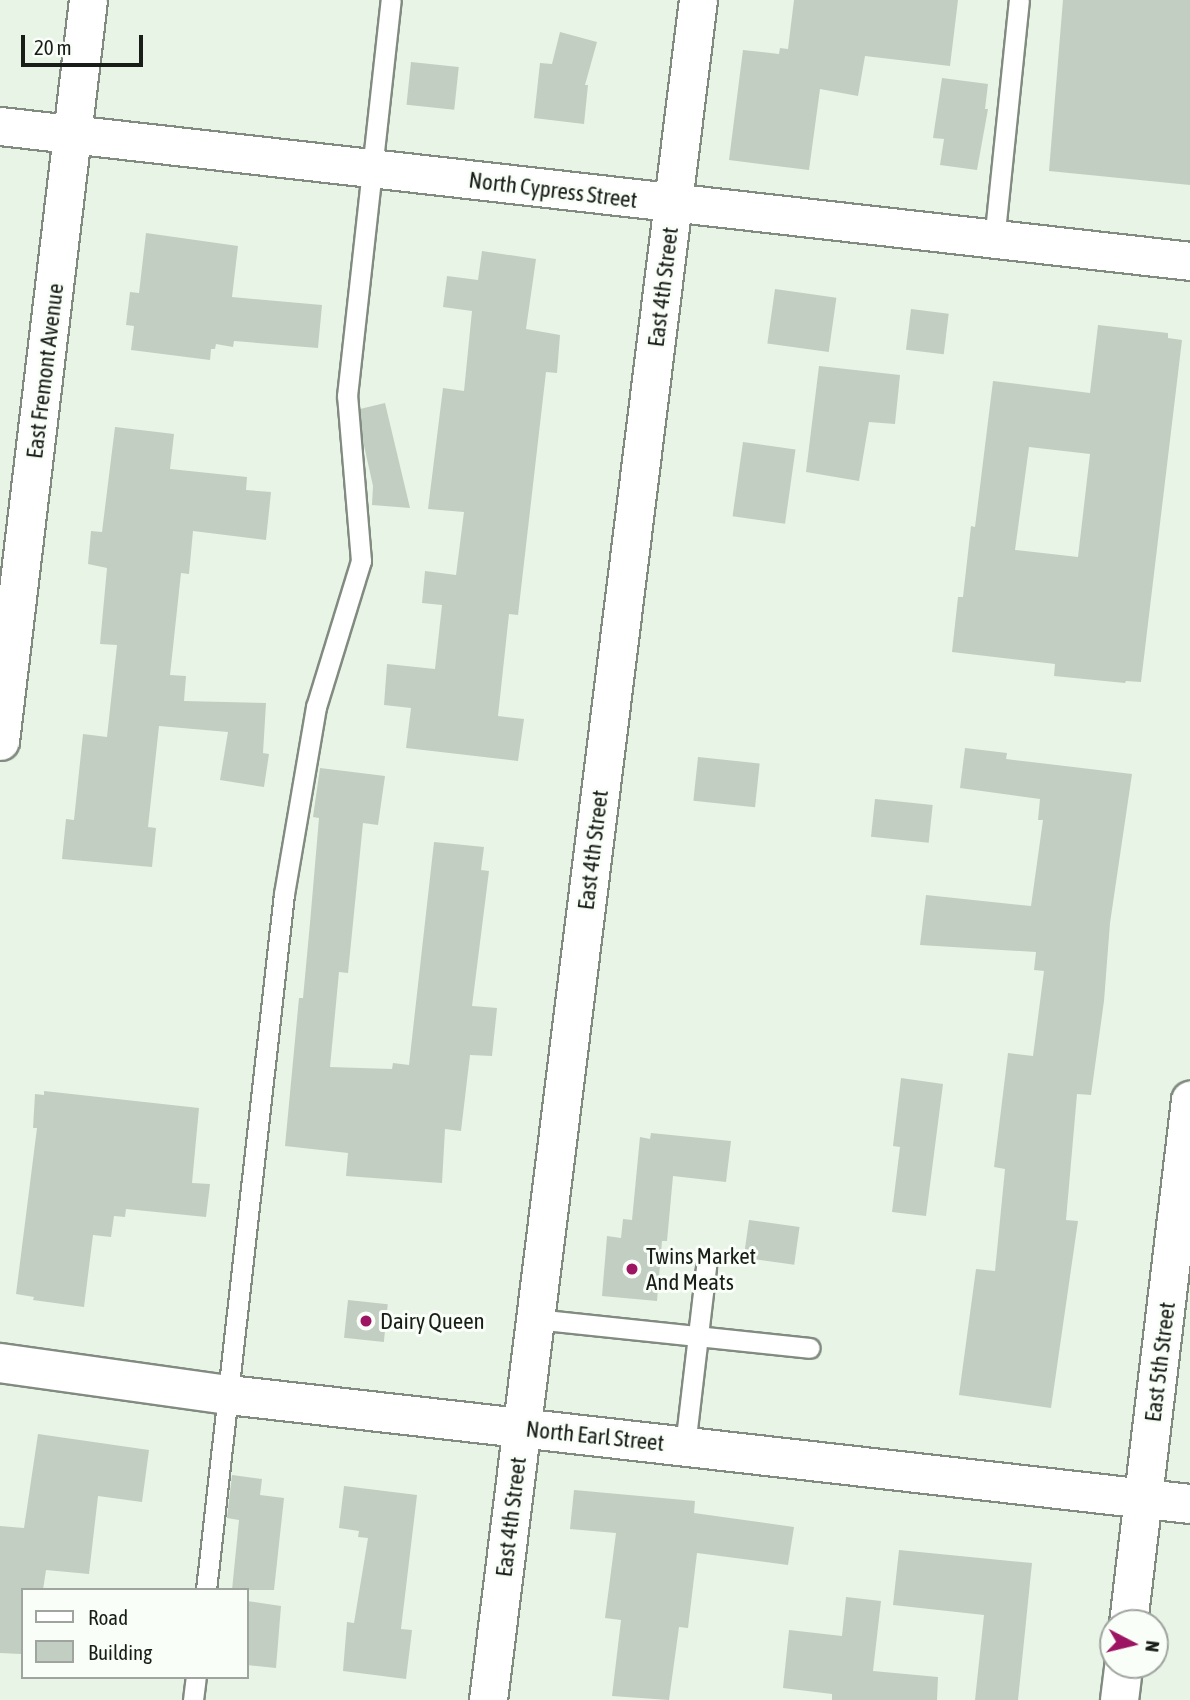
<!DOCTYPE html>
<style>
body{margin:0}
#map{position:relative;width:1190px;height:1700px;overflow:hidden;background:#e8f4e6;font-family:"Asap Condensed",sans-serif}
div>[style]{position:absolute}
.building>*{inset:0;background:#c2cec1;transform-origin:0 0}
.roads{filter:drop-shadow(2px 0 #818b80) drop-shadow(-2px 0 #818b80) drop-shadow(0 2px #818b80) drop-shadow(0 -2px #818b80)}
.service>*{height:19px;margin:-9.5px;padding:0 9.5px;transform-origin:9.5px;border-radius:9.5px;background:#fff}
.minor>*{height:37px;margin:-18.5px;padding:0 18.5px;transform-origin:18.5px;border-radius:18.5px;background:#fff}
.tertiary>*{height:38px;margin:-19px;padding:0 19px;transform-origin:19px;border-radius:19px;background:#fff}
.dots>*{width:19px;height:19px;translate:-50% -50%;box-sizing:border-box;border:4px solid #fafef9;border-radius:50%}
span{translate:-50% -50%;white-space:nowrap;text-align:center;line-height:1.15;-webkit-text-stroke:6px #fafef9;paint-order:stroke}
.street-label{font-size:23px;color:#181d18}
.poi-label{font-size:23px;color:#181d18}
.left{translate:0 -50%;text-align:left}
.legend{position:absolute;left:21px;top:1588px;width:228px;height:91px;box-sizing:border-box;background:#fafef9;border:2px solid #a0a49f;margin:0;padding:9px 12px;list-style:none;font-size:21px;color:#181d18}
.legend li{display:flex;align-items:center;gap:14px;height:35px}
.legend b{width:35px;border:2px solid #a0a49f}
.north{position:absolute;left:1099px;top:1609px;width:70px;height:70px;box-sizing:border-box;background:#fafef9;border:2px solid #a0a49f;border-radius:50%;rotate:97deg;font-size:19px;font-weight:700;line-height:28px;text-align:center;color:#181d18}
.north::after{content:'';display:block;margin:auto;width:24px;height:32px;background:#9d1463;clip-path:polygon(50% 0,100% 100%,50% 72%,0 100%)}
.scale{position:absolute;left:21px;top:35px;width:122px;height:32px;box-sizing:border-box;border:4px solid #181d18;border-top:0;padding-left:9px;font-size:21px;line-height:24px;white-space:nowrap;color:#181d18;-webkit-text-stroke:5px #fafef9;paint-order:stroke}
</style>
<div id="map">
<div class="building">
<div style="clip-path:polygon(794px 0,958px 0,950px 66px,865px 56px,858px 96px,820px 89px,809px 170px,729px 160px,743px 50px,779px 54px,780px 48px,788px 49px)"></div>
<div style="clip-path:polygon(1063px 0,1190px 0,1190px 185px,1049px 171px)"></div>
<div style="clip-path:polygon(560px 32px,597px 42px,585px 85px,588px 85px,584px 124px,534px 118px,540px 63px,552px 64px)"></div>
<div style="left:411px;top:62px;width:48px;height:43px;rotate:6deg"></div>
<div style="clip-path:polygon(942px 78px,988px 84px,985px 109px,988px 109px,977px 170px,940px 165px,944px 139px,933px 138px)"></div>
<div style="clip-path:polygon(146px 233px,238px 246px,232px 297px,322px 305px,318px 348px,234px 341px,233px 347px,216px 344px,215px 349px,211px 349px,210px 360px,131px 350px,134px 326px,126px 325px,130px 292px,139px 293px)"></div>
<div style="clip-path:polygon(482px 251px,536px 259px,526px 329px,560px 335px,557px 373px,546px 372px,518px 615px,509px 614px,498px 716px,524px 719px,518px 761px,406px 748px,411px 708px,384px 705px,387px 664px,435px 669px,442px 605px,422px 603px,425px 571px,456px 575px,464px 512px,428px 509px,443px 388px,464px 391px,472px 311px,443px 307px,447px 276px,478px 280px)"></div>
<div style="left:775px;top:289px;width:62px;height:55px;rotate:8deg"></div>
<div style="left:911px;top:309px;width:38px;height:41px;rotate:7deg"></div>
<div style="clip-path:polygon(evenodd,1098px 325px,1168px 333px,1168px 338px,1182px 340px,1141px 682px,1126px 681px,1125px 683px,1054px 676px,1055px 664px,952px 652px,958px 597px,963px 597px,971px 526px,975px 527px,993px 381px,1090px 393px,1098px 325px,1029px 447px,1090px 454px,1078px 557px,1015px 550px,1029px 447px)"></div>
<div style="clip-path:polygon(819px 366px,900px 375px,895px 424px,869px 422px,859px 481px,806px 472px)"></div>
<div style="clip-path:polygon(385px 403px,410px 508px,372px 505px,373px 486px,363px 441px,360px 409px)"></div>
<div style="clip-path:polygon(115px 427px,174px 434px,170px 469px,247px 477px,246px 490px,271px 492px,266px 540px,193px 531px,189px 574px,181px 573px,170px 675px,186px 676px,184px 701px,266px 703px,263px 753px,269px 754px,264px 787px,220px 780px,228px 732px,159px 726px,148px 827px,156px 828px,152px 867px,62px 859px,66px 819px,74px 820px,83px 734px,107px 737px,117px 645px,100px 644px,107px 568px,88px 564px,91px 531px,102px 532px)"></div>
<div style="left:743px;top:442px;width:53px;height:75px;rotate:8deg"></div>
<div style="clip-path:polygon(965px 748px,1007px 753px,1006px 759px,1132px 774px,1110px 923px,1104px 1001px,1091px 1095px,1077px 1094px,1066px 1220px,1078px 1221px,1051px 1408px,959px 1395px,976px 1269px,995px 1271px,1005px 1169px,994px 1167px,1008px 1053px,1033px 1056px,1044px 971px,1034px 970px,1036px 952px,920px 945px,926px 895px,1031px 906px,1043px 820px,1038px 820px,1040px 799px,960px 788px)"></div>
<div style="left:698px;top:757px;width:62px;height:44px;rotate:6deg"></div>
<div style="clip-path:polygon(320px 768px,385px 776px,378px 825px,363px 823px,348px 973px,339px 972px,330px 1067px,392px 1069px,393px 1063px,409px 1065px,434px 842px,484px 847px,481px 870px,489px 871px,472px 1006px,497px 1008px,492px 1056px,470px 1055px,461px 1131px,445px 1129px,442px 1183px,346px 1176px,348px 1153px,285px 1146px,299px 998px,303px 998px,310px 923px,319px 818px,313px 817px)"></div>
<div style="left:875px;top:799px;width:58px;height:38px;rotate:6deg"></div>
<div style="clip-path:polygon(901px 1078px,943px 1084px,926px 1216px,892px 1212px,900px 1147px,893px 1146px)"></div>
<div style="clip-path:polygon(44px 1091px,199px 1108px,192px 1183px,210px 1184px,206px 1217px,126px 1209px,125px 1217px,114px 1216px,111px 1237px,93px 1235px,84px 1307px,33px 1300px,34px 1297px,16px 1294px,37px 1128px,33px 1128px,35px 1094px,44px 1095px)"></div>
<div style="clip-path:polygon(651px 1133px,731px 1141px,726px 1182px,673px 1176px,667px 1241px,662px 1241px,657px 1301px,602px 1296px,607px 1236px,621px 1238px,623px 1219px,632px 1220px,640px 1137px,650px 1139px)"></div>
<div style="left:749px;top:1220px;width:51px;height:38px;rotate:8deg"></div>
<div style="left:348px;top:1300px;width:40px;height:38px;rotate:6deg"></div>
<div style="clip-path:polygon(38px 1434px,149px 1450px,142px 1502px,98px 1496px,89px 1574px,46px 1570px,43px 1590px,23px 1590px,21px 1654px,0 1653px,0 1526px,24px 1528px)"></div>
<div style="clip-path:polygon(232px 1475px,262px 1479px,260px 1495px,284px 1498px,274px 1590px,232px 1590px,239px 1520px,227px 1518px)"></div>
<div style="clip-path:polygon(344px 1486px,417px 1495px,401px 1629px,412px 1630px,406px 1679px,343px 1671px,347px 1622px,354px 1623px,368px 1538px,358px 1537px,359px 1531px,339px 1528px)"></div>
<div style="clip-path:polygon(574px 1490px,695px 1501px,694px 1513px,794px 1527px,788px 1565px,697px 1553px,688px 1628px,679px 1627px,669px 1700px,612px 1696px,621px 1620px,605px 1618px,616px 1533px,570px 1529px)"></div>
<div style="clip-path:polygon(899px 1550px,1032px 1563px,1018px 1700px,975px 1700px,984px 1615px,893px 1605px)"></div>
<div style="clip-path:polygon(846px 1597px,881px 1601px,873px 1671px,938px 1677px,937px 1700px,832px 1700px,832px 1694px,783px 1688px,789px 1630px,842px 1636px)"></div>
<div style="clip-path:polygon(247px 1601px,281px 1606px,276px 1668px,247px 1665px)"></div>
</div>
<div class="roads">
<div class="service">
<div style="left:994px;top:241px;width:242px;rotate:-84.1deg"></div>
<div style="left:535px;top:1319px;width:276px;rotate:6deg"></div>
<div style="left:685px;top:1446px;width:181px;rotate:-83.3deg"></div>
<div style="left:206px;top:1590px;width:700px;rotate:-83.61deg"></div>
<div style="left:284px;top:894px;width:190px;rotate:-80.3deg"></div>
<div style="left:316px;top:707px;width:153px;rotate:-72.9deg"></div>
<div style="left:361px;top:561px;width:166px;rotate:-94.8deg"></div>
<div style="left:347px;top:396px;width:398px;rotate:-83.7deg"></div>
<div style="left:193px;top:1700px;width:23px;rotate:-83deg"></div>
</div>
<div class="minor">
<div style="left:0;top:126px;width:1198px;rotate:6.47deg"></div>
<div style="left:0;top:741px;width:746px;rotate:-83.23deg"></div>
<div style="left:1128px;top:1623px;width:527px;rotate:-83.24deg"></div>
<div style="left:488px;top:1700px;width:1713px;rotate:-82.96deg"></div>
<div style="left:1119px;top:1700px;width:35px;rotate:-83deg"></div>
</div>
<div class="tertiary">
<div style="left:0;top:1363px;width:231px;rotate:8deg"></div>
<div style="left:229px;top:1395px;width:967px;rotate:6.47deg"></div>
</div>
</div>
<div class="dots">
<div style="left:632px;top:1269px;background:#9d1463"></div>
<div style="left:366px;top:1321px;background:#9d1463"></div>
</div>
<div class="street-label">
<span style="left:553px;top:190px;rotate:7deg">North Cypress Street</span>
<span style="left:663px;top:287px;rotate:-83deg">East 4th Street</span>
<span style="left:45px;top:371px;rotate:-83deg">East Fremont Avenue</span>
<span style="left:593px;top:850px;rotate:-83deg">East 4th Street</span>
<span style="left:1160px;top:1362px;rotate:-83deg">East 5th Street</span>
<span style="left:595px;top:1436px;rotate:6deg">North Earl Street</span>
<span style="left:511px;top:1517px;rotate:-83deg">East 4th Street</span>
</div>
<div class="poi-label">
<span class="left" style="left:646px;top:1269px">Twins Market<br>And Meats</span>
<span class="left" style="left:380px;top:1321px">Dairy Queen</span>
</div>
<ul class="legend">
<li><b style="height:9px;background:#fff"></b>Road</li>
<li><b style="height:19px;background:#c2cec1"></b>Building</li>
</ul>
<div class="north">N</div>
<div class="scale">20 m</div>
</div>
